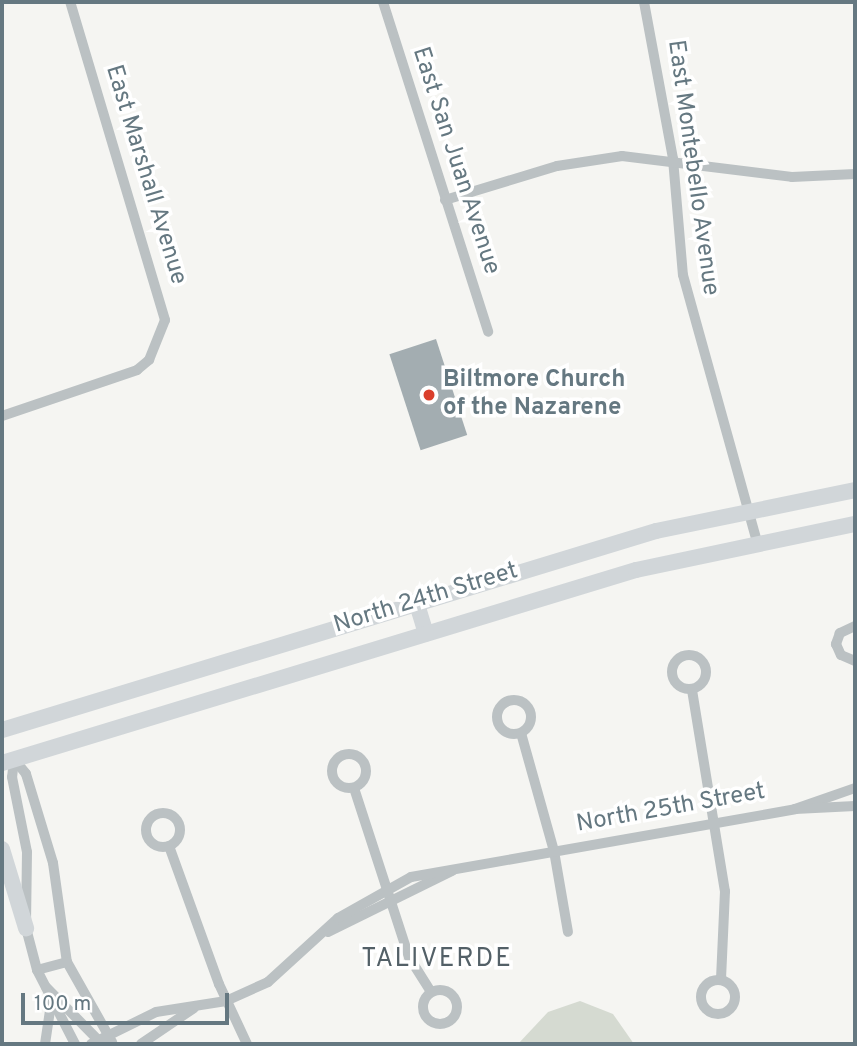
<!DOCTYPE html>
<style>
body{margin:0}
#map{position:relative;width:857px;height:1046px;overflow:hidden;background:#f5f5f2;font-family:Overpass,sans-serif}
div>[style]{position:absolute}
.green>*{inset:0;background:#d5dad1}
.building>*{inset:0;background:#a3adb1;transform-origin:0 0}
.street>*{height:10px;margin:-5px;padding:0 5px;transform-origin:5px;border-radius:5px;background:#bbc1c3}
.street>.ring{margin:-5px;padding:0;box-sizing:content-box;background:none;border:10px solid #bbc1c3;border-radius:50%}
.secondary>*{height:16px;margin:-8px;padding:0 8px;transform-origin:8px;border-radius:8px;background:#d1d6d9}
.dots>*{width:19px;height:19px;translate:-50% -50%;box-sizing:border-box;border:4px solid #fff;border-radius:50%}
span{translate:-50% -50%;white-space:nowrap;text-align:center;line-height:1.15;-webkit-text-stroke:7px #fff;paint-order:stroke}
.street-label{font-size:24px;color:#657881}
.poi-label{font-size:24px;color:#657881;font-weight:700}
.left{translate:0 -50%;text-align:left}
.neighbourhood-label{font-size:26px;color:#536067;letter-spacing:2px}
.frame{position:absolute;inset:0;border:4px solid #657881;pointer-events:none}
.scale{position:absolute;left:21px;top:993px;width:208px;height:32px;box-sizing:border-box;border:4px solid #657881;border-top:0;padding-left:9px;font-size:21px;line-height:24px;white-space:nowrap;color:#657881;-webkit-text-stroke:5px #fff;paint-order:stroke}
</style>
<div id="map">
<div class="green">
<div style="clip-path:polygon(580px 1001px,613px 1014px,634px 1044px,518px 1044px,548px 1012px)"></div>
</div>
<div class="building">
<div style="left:436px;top:339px;width:101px;height:49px;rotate:72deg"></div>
</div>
<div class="street">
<div style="left:383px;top:2px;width:346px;rotate:72.3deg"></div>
<div style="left:644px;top:2px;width:160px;rotate:79.5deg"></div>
<div style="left:673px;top:159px;width:116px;rotate:85.1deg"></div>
<div style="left:683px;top:275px;width:277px;rotate:74.5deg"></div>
<div style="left:445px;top:200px;width:117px;rotate:-16.9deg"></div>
<div style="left:557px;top:166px;width:66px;rotate:-8.7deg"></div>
<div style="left:622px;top:156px;width:171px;rotate:7deg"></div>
<div style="left:792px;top:177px;width:63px;rotate:-2.7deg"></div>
<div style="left:2px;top:416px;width:143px;rotate:-18.8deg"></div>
<div style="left:137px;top:370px;width:16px;rotate:-40deg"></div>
<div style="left:149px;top:360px;width:43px;rotate:-68.2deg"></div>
<div style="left:165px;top:320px;width:332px;rotate:-106.6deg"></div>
<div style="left:855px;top:626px;width:17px;rotate:155deg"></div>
<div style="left:840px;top:633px;width:12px;rotate:110deg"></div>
<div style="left:836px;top:644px;width:12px;rotate:66deg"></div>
<div style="left:841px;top:655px;width:15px;rotate:23deg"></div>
<div class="ring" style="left:672px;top:655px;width:24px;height:24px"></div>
<div style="left:692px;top:690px;width:204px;rotate:80.7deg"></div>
<div style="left:725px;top:891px;width:89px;rotate:92.6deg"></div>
<div class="ring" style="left:497px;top:700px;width:24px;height:24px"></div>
<div style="left:521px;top:733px;width:123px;rotate:74.4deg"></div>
<div style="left:554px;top:851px;width:82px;rotate:80.2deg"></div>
<div class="ring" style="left:332px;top:754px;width:24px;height:24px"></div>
<div style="left:14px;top:759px;width:19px;rotate:51deg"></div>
<div style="left:26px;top:774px;width:93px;rotate:73.1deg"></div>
<div style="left:53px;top:863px;width:100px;rotate:82deg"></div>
<div style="left:67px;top:962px;width:92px;rotate:60.6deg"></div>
<div style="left:14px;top:759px;width:18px;rotate:96deg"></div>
<div style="left:12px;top:777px;width:76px;rotate:78.7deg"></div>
<div style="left:27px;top:852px;width:76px;rotate:90.8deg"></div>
<div style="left:26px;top:928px;width:43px;rotate:75.3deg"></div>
<div style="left:37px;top:970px;width:83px;rotate:62.8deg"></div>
<div style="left:354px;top:788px;width:178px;rotate:72deg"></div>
<div style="left:409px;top:957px;width:41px;rotate:57.8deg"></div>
<div style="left:795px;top:809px;width:64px;rotate:-19.3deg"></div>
<div class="ring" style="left:146px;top:813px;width:24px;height:24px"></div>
<div style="left:169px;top:846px;width:147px;rotate:70.1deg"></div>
<div style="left:219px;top:984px;width:66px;rotate:65deg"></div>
<div style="left:328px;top:932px;width:138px;rotate:-26.2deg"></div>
<div style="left:37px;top:970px;width:31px;rotate:-15deg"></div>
<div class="ring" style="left:701px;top:980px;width:24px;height:24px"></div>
<div style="left:46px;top:987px;width:80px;rotate:45.5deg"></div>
<div class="ring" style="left:423px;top:990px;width:24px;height:24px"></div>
<div style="left:45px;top:1044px;width:40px;rotate:-81.5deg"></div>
<div style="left:91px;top:1044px;width:72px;rotate:-26.2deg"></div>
<div style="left:156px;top:1012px;width:71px;rotate:-8.9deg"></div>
<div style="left:226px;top:1001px;width:46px;rotate:-24.3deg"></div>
<div style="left:268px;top:982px;width:95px;rotate:-42.4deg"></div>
<div style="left:338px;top:918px;width:84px;rotate:-29.3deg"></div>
<div style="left:411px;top:877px;width:390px;rotate:-10deg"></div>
<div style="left:795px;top:809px;width:60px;rotate:-2.9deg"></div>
<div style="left:141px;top:1044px;width:64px;rotate:-34.2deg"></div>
</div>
<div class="secondary">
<div style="left:416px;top:601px;width:34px;rotate:73deg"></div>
<div style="left:2px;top:730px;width:684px;rotate:-16.92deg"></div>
<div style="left:656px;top:531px;width:203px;rotate:-11.6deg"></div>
<div style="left:2px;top:763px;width:663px;rotate:-16.93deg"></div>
<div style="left:636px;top:570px;width:224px;rotate:-11.9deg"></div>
<div style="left:2px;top:849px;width:83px;rotate:73.1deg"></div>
</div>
<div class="dots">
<div style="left:429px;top:395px;background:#da3f2c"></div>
</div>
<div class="street-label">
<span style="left:455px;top:161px;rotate:72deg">East San Juan Avenue</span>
<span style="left:692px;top:168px;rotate:82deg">East Montebello Avenue</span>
<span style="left:145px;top:175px;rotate:73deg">East Marshall Avenue</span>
<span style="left:426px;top:599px;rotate:-17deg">North 24th Street</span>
<span style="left:671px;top:809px;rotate:-10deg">North 25th Street</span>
</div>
<div class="poi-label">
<span class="left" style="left:443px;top:395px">Biltmore Church<br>of the Nazarene</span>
</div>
<div class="neighbourhood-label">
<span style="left:437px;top:960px">TALIVERDE</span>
</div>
<div class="frame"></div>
<div class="scale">100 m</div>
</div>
